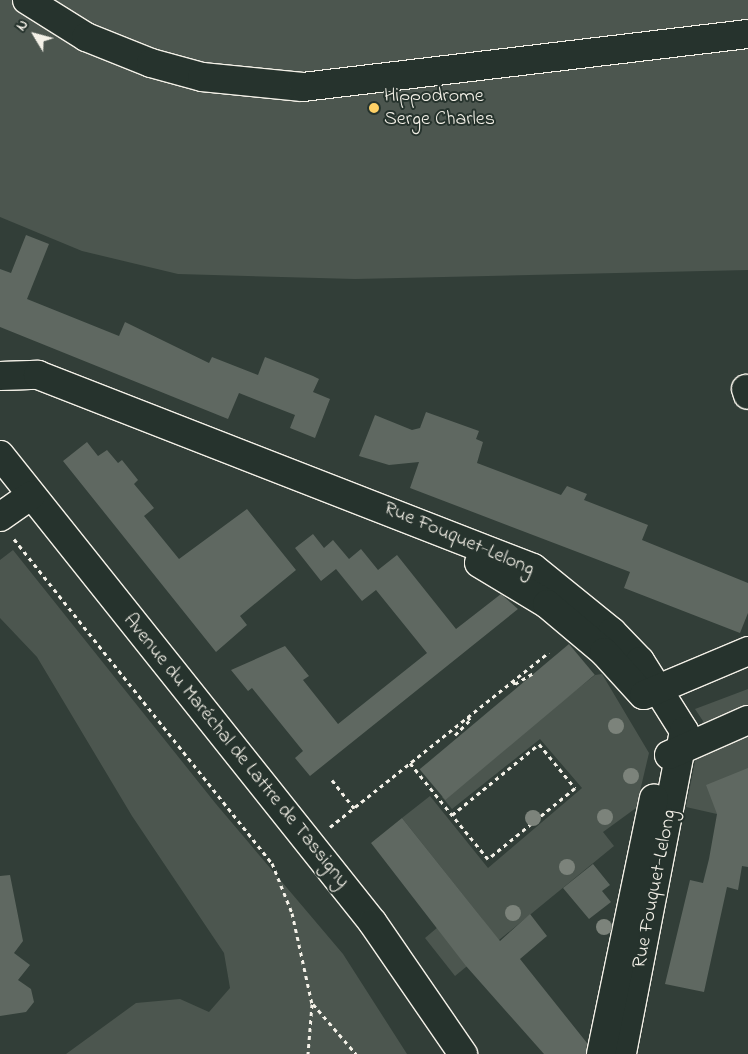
<!DOCTYPE html>
<meta charset="utf-8">
<style>
body{margin:0}
#map{position:relative;width:748px;height:1054px;overflow:hidden;background:#323e38;font-family:"Indie Flower",sans-serif}
div>[style]{position:absolute}
.green>*{inset:0;background:#4c564f}
.building>*{inset:0;background:#5f6861;transform-origin:0 0}
.path>*{height:3px;margin-top:-1.5px;transform-origin:0;background:repeating-linear-gradient(90deg,#f4f1e8 0 4px,transparent 0 8px)}
.roads{filter:drop-shadow(1px 0 #f4f1e8) drop-shadow(-1px 0 #f4f1e8) drop-shadow(0 1px #f4f1e8) drop-shadow(0 -1px #f4f1e8)}
.minor>*{height:28px;margin:-14px;padding:0 14px;transform-origin:14px;border-radius:14px;background:#26332d}
.trees>*{width:16px;height:16px;margin:-8px;border-radius:50%;background:#7c837b}
.dots>*{width:14px;height:14px;translate:-50% -50%;box-sizing:border-box;border:2px solid #26332d;border-radius:50%}
span{translate:-50% -50%;white-space:nowrap;text-align:center;line-height:1.15;-webkit-text-stroke:4px #26332d;paint-order:stroke}
.poi-label{font-size:20px;color:#f4f1e8}
.left{translate:0 -50%;text-align:left}
.street-label{font-size:20px;color:#f4f1e8}
.north{position:absolute;left:10px;top:10px;width:50px;height:50px;-webkit-text-stroke:4px #26332d;paint-order:stroke;rotate:307deg;font-size:14px;font-weight:700;line-height:20px;text-align:center;color:#f4f1e8}
.north::after{content:'';display:block;margin:auto;width:18px;height:22px;background:#f4f1e8;clip-path:polygon(50% 0,100% 100%,50% 72%,0 100%)}
</style>
<div id="map">
<div class="green">
<div style="clip-path:polygon(0 0,748px 0,748px 270px,355px 279px,178px 274px,82px 251px,0 217px)"></div>
<div style="clip-path:polygon(13px 550px,216px 804px,343px 954px,407px 1054px,66px 1054px,136px 1003px,180px 999px,209px 1012px,230px 988px,224px 953px,132px 816px,37px 657px,0 618px,0 560px)"></div>
<div style="clip-path:polygon(602px 674px,649px 753px,636px 808px,603px 832px,614px 846px,455px 976px,425px 938px,438px 927px,483px 920px,402px 818px,430px 796px,488px 868px,582px 788px,540px 739px,452px 809px,442px 797px,595px 675px)"></div>
<div style="clip-path:polygon(748px 689px,748px 802px,717px 814px,686px 807px,703px 721px,695px 709px)"></div>
</div>
<div class="building">
<div style="clip-path:polygon(26px 235px,49px 244px,27px 299px,119px 336px,125px 322px,209px 363px,212px 357px,258px 375px,265px 357px,313px 376px,319px 379px,313px 392px,330px 399px,315px 438px,290px 428px,295px 415px,239px 393px,228px 419px,0 327px,0 269px,11px 273px)"></div>
<div style="clip-path:polygon(426px 412px,479px 431px,476px 439px,483px 442px,477px 463px,561px 495px,567px 486px,587px 494px,584px 500px,648px 525px,642px 540px,748px 583px,748px 613px,740px 633px,624px 588px,630px 572px,410px 488px,419px 462px,389px 465px,359px 456px,375px 415px,412px 430px,420px 428px)"></div>
<div style="clip-path:polygon(87px 442px,98px 456px,107px 450px,118px 463px,122px 460px,138px 480px,134px 484px,154px 508px,144px 516px,179px 559px,247px 509px,296px 570px,240px 616px,247px 625px,216px 652px,63px 461px)"></div>
<div style="clip-path:polygon(313px 534px,324px 548px,333px 540px,349px 559px,361px 549px,378px 570px,397px 555px,456px 629px,501px 594px,518px 609px,310px 776px,295px 758px,303px 751px,252px 688px,248px 691px,231px 670px,285px 646px,309px 676px,303px 680px,338px 724px,427px 653px,376px 590px,362px 601px,336px 569px,321px 581px,295px 548px)"></div>
<div style="left:569px;top:644px;width:40px;height:195px;rotate:50deg"></div>
<div style="clip-path:polygon(748px 768px,748px 867px,742px 866px,738px 890px,727px 887px,704px 992px,665px 984px,690px 880px,703px 883px,709px 859px,717px 814px,706px 785px)"></div>
<div style="clip-path:polygon(402px 818px,500px 941px,530px 914px,547px 936px,520px 959px,587px 1043px,586px 1054px,544px 1054px,466px 966px,371px 843px)"></div>
<div style="clip-path:polygon(593px 864px,610px 885px,602px 891px,611px 902px,589px 919px,563px 888px)"></div>
<div style="clip-path:polygon(10px 875px,23px 941px,14px 953px,30px 965px,18px 980px,31px 989px,34px 1002px,26px 1012px,0 1016px,0 876px)"></div>
</div>
<div class="path">
<div style="left:14px;top:539px;width:414px;rotate:51.5deg"></div>
<div style="left:272px;top:863px;width:54px;rotate:68.2deg"></div>
<div style="left:292px;top:913px;width:93px;rotate:77.6deg"></div>
<div style="left:312px;top:1004px;width:50px;rotate:94.6deg"></div>
<div style="left:513px;top:681px;width:4px;rotate:56deg"></div>
<div style="left:515px;top:684px;width:21px;rotate:-31deg"></div>
<div style="left:455px;top:735px;width:21px;rotate:-45deg"></div>
<div style="left:470px;top:720px;width:4px;rotate:-124deg"></div>
<div style="left:410px;top:763px;width:67px;rotate:51.1deg"></div>
<div style="left:452px;top:815px;width:112px;rotate:-39.2deg"></div>
<div style="left:539px;top:744px;width:57px;rotate:50.7deg"></div>
<div style="left:575px;top:788px;width:112px;rotate:140.8deg"></div>
<div style="left:488px;top:859px;width:57px;rotate:-129.3deg"></div>
<div style="left:332px;top:780px;width:36px;rotate:52deg"></div>
<div style="left:330px;top:827px;width:280px;rotate:-38.6deg"></div>
<div style="left:313px;top:1004px;width:66px;rotate:49.3deg"></div>
</div>
<div class="roads">
<div class="minor">
<div style="left:27px;top:0;width:70px;rotate:32.1deg"></div>
<div style="left:86px;top:37px;width:70px;rotate:21.8deg"></div>
<div style="left:151px;top:63px;width:53px;rotate:15.4deg"></div>
<div style="left:202px;top:77px;width:101px;rotate:5.7deg"></div>
<div style="left:303px;top:87px;width:448px;rotate:-6.8deg"></div>
<div style="left:0;top:376px;width:38px;rotate:-2deg"></div>
<div style="left:38px;top:375px;width:531px;rotate:21.3deg"></div>
<div style="left:533px;top:568px;width:102px;rotate:39deg"></div>
<div style="left:612px;top:632px;width:40px;rotate:46deg"></div>
<div style="left:640px;top:661px;width:83px;rotate:57.8deg"></div>
<div style="left:684px;top:731px;width:329px;rotate:100.9deg"></div>
<div style="left:746px;top:389px;width:6px;rotate:72deg"></div>
<div style="left:0;top:455px;width:598px;rotate:51.44deg"></div>
<div style="left:373px;top:923px;width:159px;rotate:55.5deg"></div>
<div style="left:0;top:517px;width:38px;rotate:-35deg"></div>
<div style="left:479px;top:563px;width:79px;rotate:31.1deg"></div>
<div style="left:547px;top:604px;width:75px;rotate:40.1deg"></div>
<div style="left:604px;top:652px;width:58px;rotate:47.8deg"></div>
<div style="left:644px;top:695px;width:113px;rotate:-22.9deg"></div>
<div style="left:669px;top:755px;width:86px;rotate:-23.9deg"></div>
<div style="left:601px;top:1054px;width:261px;rotate:-78.3deg"></div>
</div>
</div>
<div class="trees">
<div style="left:616px;top:726px"></div>
<div style="left:631px;top:776px"></div>
<div style="left:605px;top:817px"></div>
<div style="left:533px;top:818px"></div>
<div style="left:567px;top:867px"></div>
<div style="left:513px;top:913px"></div>
<div style="left:604px;top:927px"></div>
</div>
<div class="dots">
<div style="left:374px;top:108px;background:#ffd166"></div>
</div>
<div class="poi-label">
<span class="left" style="left:384px;top:108px">Hippodrome<br>Serge Charles</span>
</div>
<div class="street-label">
<span style="left:459px;top:539px;rotate:23deg">Rue Fouquet-Lelong</span>
<span style="left:236px;top:751px;rotate:51deg">Avenue du Maréchal de Lattre de Tassigny</span>
<span style="left:655px;top:889px;rotate:-79deg">Rue Fouquet-Lelong</span>
</div>
<div class="north">N</div>
</div>
